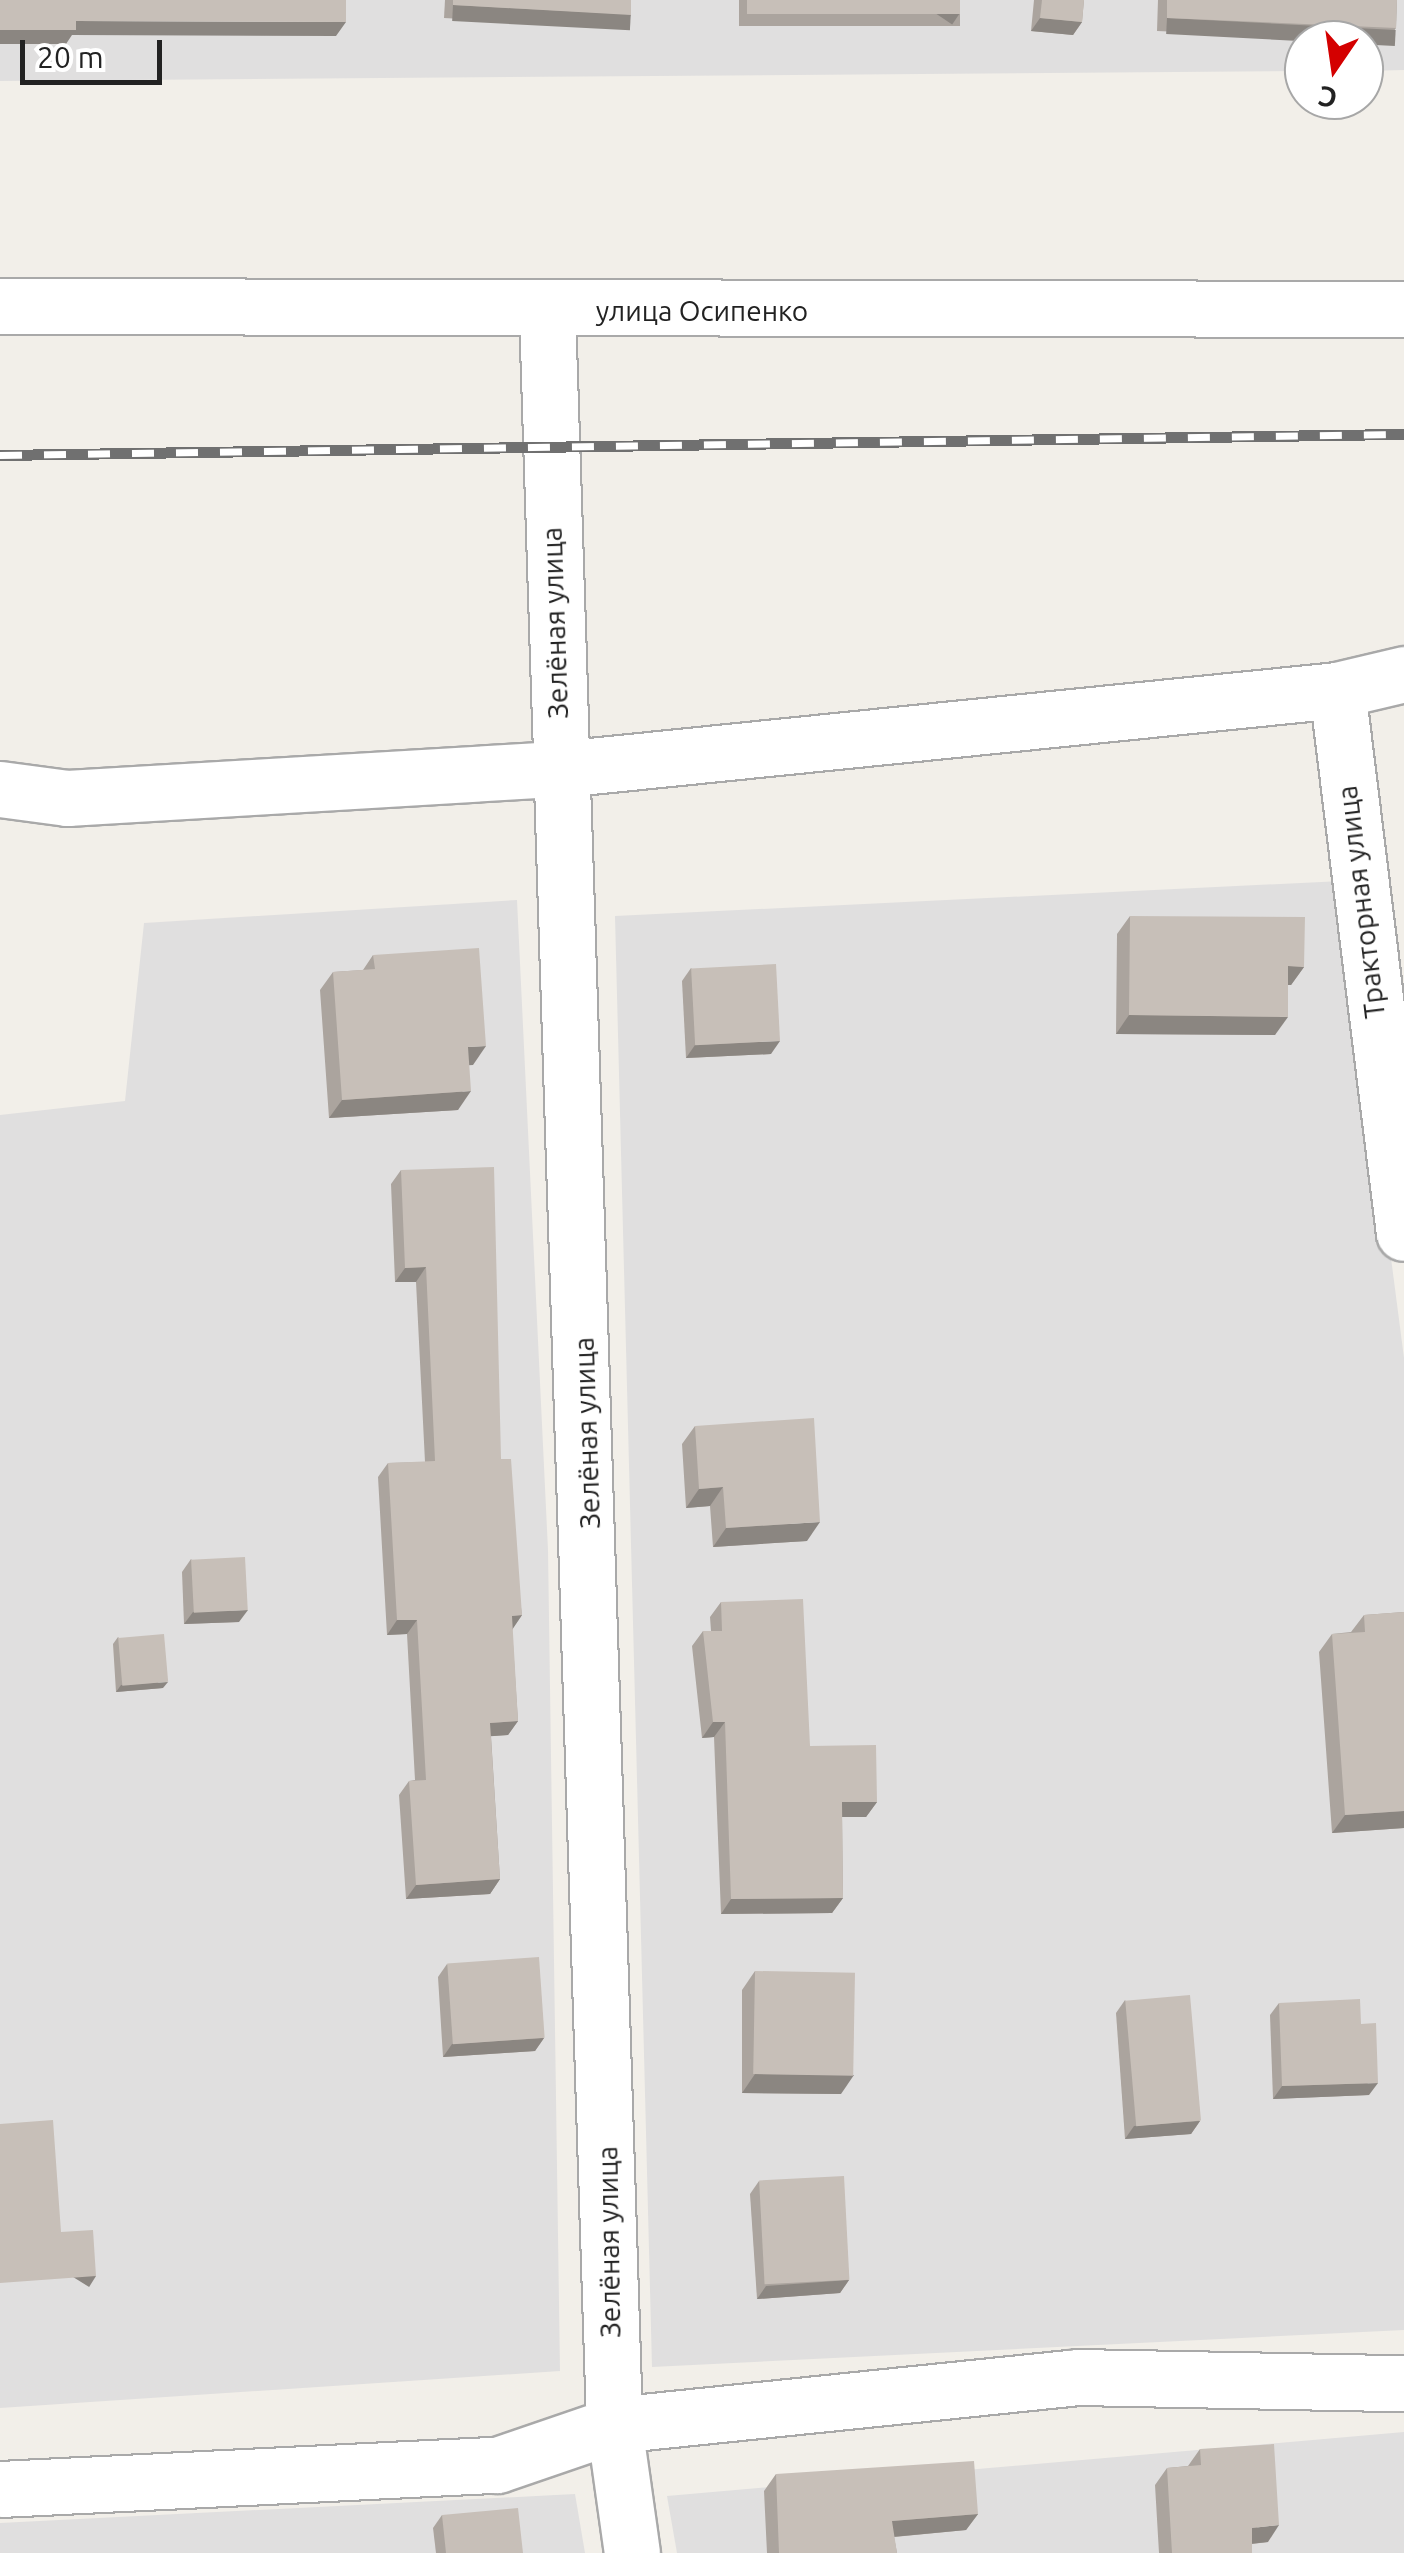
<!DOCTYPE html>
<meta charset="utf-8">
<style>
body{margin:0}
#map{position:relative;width:1404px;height:2553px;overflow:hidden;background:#f2efe9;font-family:Ubuntu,sans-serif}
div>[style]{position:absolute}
.residential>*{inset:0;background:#e0dfdf}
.roads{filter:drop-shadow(2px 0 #a9a9a9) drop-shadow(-2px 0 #a9a9a9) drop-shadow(0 2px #a9a9a9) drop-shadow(0 -2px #a9a9a9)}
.minor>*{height:55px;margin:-27.5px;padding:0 27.5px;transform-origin:27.5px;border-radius:27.5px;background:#fff}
.rail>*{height:11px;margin-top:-5.5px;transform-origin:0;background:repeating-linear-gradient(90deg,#fff 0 22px,#707070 0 44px);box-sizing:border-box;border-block:2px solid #707070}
.wall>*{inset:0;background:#aba49e;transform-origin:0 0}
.shaded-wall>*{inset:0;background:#8b8681;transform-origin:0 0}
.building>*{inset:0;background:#c7bfb8;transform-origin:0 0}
span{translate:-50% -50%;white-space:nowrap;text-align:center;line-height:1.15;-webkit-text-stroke:8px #fff;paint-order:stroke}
.street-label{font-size:28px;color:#222}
.north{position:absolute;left:1284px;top:20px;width:100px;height:100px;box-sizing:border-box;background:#fff;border:2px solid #a7a7a7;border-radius:50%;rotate:193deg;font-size:28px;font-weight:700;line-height:40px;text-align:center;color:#222}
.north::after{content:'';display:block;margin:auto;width:35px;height:45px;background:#d40000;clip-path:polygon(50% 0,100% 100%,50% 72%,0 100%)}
.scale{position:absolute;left:20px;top:40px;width:142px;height:45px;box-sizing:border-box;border:5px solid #222;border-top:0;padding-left:12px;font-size:30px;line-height:35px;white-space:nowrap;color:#222;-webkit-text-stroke:8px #fff;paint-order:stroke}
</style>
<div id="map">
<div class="residential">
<div style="clip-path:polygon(0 0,1404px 0,1404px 70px,1364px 71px,1364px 40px,1304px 40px,1304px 71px,0 81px)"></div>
<div style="clip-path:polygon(1342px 881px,1404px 1358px,1404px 2330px,652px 2367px,615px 916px)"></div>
<div style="clip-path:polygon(517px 900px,548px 1550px,560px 2371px,0 2408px,0 1115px,125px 1101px,144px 923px)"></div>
<div style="clip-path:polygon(1404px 2432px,1404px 2553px,677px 2553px,667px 2496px)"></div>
<div style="clip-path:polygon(575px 2494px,585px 2553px,0 2553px,0 2523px)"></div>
</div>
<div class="roads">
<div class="minor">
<div style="left:0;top:306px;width:1404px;rotate:0.12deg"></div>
<div style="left:547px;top:312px;width:2114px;rotate:88.18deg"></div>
<div style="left:614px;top:2425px;width:129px;rotate:82deg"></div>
<div style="left:1337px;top:690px;width:547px;rotate:82.97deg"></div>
<div style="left:0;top:789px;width:68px;rotate:7.7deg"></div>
<div style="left:67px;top:798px;width:495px;rotate:-3.4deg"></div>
<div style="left:561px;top:769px;width:780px;rotate:-5.81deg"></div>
<div style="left:1337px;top:690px;width:69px;rotate:-13.4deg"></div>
<div style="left:0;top:2489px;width:498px;rotate:-2.8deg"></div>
<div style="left:497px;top:2465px;width:124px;rotate:-18.9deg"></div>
<div style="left:614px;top:2425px;width:465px;rotate:-5.9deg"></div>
<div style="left:1077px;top:2377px;width:327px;rotate:1.1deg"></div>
</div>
</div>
<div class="rail">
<div style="left:0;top:455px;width:1404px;rotate:-0.86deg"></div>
</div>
<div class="wall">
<div style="clip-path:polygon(445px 0,631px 0,631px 15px,622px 28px,444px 18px)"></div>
<div style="left:739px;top:0;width:221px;height:26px"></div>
<div style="clip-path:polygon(1034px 0,1084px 0,1082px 22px,1073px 35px,1031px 31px)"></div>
<div style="clip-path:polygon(1158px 0,1397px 0,1396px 28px,1387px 41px,1157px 31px)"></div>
<div style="clip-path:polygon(1130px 916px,1304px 967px,1291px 985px,1288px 985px,1275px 1035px,1116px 1034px,1117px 934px)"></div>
<div style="clip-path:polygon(373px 955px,473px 1065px,469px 1065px,458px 1110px,329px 1118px,320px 990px,333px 972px,363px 970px)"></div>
<div style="clip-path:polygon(691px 968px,771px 1054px,686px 1058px,682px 981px)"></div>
<div style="clip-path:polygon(401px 1170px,501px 1459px,522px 1615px,512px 1629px,518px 1721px,508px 1735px,491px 1736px,500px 1879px,490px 1894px,406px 1899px,399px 1795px,409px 1781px,415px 1780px,407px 1634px,387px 1635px,378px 1477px,388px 1463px,425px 1462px,416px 1282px,395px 1282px,391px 1184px)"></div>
<div style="clip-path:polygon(695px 1426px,807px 1541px,713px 1547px,710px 1506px,686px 1508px,682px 1444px)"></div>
<div style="clip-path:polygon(191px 1559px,239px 1622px,184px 1624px,182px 1572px)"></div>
<div style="clip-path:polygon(721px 1602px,810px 1746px,877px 1802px,866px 1817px,842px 1817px,843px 1898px,832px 1913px,721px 1914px,714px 1737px,702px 1738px,692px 1646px,703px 1631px,711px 1631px,710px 1617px)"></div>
<div style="clip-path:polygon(1404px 1612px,1404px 1828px,1332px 1833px,1319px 1652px,1332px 1634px,1351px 1632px,1364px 1615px)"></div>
<div style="clip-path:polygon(118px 1637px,163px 1688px,116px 1692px,113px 1644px)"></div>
<div style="clip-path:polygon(447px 1964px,544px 2038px,535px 2051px,443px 2057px,438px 1977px)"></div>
<div style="clip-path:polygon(755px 1971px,841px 2094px,742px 2093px,742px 1990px)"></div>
<div style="clip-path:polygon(1125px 2000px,1200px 2121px,1191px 2134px,1125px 2139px,1116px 2013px)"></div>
<div style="clip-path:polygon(1279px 2003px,1361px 2024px,1369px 2095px,1273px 2099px,1270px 2015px)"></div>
<div style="clip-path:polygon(759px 2181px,849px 2280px,840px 2293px,757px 2299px,750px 2194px)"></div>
<div style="clip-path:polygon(1200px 2449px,1268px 2542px,1252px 2544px,1252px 2553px,1159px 2553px,1155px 2485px,1167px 2468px,1188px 2466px)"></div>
<div style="clip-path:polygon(776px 2474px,978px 2514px,966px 2530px,894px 2537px,897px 2553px,767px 2553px,764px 2491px)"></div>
<div style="clip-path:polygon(442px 2515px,523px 2553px,436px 2553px,433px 2528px)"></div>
</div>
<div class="shaded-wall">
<div style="left:453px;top:5px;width:178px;height:16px;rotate:3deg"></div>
<div style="left:960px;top:13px;width:14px;height:214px;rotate:124deg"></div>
<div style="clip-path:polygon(1040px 18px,1082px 22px,1073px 35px,1031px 31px)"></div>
<div style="left:1167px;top:18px;width:229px;height:16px;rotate:3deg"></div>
<div style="clip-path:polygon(76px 21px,346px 22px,336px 36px,72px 35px,66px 44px,0 44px,0 30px)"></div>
<div style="clip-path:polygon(1288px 966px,1304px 967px,1291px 985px,1275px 985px)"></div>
<div style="clip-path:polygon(1129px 1015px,1288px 1017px,1275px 1035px,1116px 1034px)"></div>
<div style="clip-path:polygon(780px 1041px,771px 1054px,686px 1058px,695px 1045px)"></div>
<div style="clip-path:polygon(486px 1046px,473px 1065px,455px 1066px,468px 1047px)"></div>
<div style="clip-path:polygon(471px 1091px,458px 1110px,329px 1118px,342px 1100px)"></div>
<div style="clip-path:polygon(426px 1267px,416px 1282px,395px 1282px,405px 1268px)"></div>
<div style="clip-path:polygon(723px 1487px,710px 1506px,686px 1508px,699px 1489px)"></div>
<div style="clip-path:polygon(820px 1522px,807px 1541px,713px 1547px,726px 1528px)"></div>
<div style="clip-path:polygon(248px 1610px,239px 1622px,184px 1624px,193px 1612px)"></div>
<div style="clip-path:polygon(522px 1615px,512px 1630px,512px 1616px)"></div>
<div style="clip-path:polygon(397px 1620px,417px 1620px,407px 1634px,387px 1635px)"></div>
<div style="clip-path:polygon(168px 1682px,163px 1688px,116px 1692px,121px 1685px)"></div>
<div style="clip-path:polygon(518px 1721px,508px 1735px,480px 1737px,490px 1723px)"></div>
<div style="clip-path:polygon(713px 1722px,725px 1722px,714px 1737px,702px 1738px)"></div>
<div style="clip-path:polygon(842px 1802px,877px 1802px,866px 1817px,831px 1817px)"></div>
<div style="clip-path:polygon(1404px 1811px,1404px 1828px,1332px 1833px,1345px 1815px)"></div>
<div style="clip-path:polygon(500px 1879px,490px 1894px,406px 1899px,416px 1885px)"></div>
<div style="clip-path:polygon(843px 1898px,832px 1913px,721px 1914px,731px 1899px)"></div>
<div style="clip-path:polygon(544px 2038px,535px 2051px,443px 2057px,452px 2044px)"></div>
<div style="clip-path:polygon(755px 2074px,854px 2075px,841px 2094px,742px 2093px)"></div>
<div style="clip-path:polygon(1378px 2083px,1369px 2095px,1273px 2099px,1282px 2086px)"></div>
<div style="clip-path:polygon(1200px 2121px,1191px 2134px,1125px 2139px,1134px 2126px)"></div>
<div style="left:96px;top:2276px;width:13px;height:96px;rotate:122deg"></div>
<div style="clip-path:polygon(849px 2280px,840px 2293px,757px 2299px,766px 2286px)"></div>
<div style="clip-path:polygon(978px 2514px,966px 2530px,881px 2538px,892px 2521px)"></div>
<div style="clip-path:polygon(1279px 2525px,1268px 2542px,1240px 2545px,1252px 2528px)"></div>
</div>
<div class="building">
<div style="clip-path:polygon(0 0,346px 0,346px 22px,76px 21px,76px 30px,0 30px)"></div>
<div style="clip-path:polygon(453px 0,631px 0,631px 15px,453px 5px)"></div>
<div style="left:747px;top:0;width:213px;height:14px"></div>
<div style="clip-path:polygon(1042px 0,1084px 0,1082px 22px,1040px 18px)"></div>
<div style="clip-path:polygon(1167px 0,1397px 0,1396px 28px,1167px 18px)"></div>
<div style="clip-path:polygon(1130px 916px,1305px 917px,1304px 967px,1288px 966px,1288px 1017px,1129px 1015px)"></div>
<div style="clip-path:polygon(479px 948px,486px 1046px,468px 1047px,471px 1091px,342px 1100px,333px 972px,375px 969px,373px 955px)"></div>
<div style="left:776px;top:964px;width:77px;height:85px;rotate:87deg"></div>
<div style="clip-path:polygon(494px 1167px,501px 1459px,511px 1459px,522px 1615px,512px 1616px,518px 1721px,490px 1723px,500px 1879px,416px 1885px,409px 1781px,426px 1780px,417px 1620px,397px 1620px,388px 1463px,435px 1461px,426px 1267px,405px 1268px,401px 1170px)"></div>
<div style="clip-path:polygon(814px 1418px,820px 1522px,726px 1528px,723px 1487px,699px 1489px,695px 1426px)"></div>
<div style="left:245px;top:1557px;width:53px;height:54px;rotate:87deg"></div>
<div style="clip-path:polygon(803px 1599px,810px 1746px,876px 1745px,877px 1802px,842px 1802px,843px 1898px,731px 1899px,725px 1722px,713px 1722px,703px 1631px,722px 1631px,721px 1602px)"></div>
<div style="clip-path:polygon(1404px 1612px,1404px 1811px,1345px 1815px,1332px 1634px,1365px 1632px,1364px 1615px)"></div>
<div style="left:164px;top:1634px;width:48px;height:46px;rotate:85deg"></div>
<div style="left:539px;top:1957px;width:81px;height:92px;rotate:86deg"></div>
<div style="left:755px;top:1971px;width:100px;height:103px;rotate:1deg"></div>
<div style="left:1190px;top:1995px;width:126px;height:65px;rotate:85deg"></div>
<div style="clip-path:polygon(1360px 1999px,1361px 2024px,1376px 2023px,1378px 2083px,1282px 2086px,1279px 2003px)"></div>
<div style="clip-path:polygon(53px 2120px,61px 2232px,93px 2230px,96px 2276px,0 2283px,0 2124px)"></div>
<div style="left:844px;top:2176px;width:104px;height:85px;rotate:87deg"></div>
<div style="clip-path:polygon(1274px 2444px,1279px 2525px,1252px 2528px,1252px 2553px,1172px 2553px,1167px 2468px,1201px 2465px,1200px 2449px)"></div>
<div style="clip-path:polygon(974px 2461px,978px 2514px,892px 2521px,897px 2553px,779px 2553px,776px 2474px)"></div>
<div style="clip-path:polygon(518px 2508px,523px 2553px,446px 2553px,442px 2515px)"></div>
</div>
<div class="street-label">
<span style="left:702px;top:311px">улица Осипенко</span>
<span style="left:555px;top:623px;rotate:-92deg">Зелёная улица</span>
<span style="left:1361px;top:902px;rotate:-97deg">Тракторная улица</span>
<span style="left:587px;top:1433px;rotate:-92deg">Зелёная улица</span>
<span style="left:609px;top:2242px;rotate:-91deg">Зелёная улица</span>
</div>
<div class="north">С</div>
<div class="scale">20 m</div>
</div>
